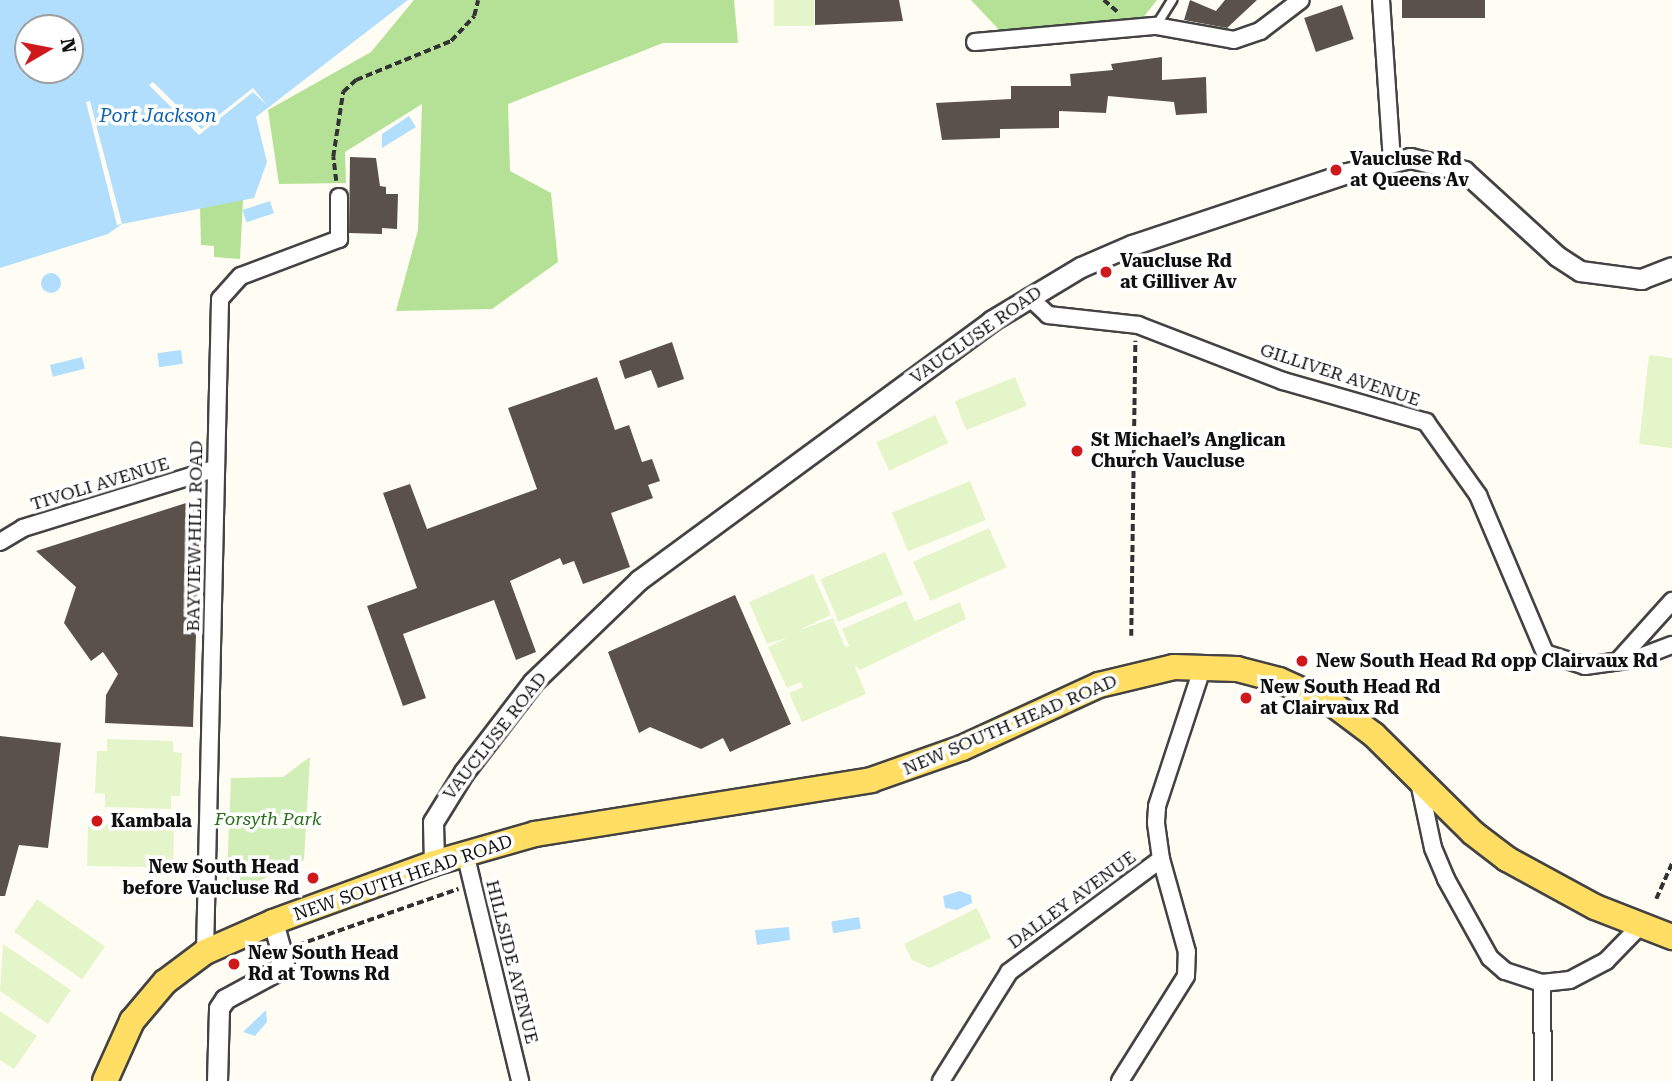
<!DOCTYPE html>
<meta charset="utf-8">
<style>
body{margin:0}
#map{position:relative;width:1672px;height:1081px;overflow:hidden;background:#fffdf3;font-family:"Roboto Serif",serif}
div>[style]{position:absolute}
.green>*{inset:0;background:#d2eeb7}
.forest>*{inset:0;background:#b4e195}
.pitch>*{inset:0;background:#e4f5ca;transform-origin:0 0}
.water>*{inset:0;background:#b1defc;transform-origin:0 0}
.round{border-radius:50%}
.pier>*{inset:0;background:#fffdf3}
.building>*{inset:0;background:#5a514b;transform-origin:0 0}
.path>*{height:3.5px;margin-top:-1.75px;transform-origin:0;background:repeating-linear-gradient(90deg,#323232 0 7px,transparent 0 10.5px)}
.roads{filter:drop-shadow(2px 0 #434343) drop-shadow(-2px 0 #434343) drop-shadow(0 2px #434343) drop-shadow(0 -2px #434343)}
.service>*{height:8px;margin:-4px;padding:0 4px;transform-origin:4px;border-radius:4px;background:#fff}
.minor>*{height:16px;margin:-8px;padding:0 8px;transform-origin:8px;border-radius:8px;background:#fff}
.tertiary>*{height:19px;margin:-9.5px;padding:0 9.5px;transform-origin:9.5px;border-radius:9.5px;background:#fff}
.primary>*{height:24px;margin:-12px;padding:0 12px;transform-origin:12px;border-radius:12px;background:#ffde63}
.dots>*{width:19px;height:19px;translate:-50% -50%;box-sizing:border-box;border:4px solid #fff;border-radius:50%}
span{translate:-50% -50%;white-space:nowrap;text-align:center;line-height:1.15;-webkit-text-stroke:7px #fff;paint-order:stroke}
.poi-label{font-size:18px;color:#101010;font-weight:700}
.left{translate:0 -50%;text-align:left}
.right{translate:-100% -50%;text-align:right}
.street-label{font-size:18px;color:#101010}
.park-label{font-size:18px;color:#277018;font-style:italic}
.water-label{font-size:19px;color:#0b62b0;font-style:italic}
.north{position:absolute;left:14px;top:14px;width:70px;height:70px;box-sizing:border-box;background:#fff;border:2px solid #9f9f9f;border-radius:50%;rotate:80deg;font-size:19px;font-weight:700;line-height:28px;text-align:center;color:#101010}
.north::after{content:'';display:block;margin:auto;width:24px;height:32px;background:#cf181b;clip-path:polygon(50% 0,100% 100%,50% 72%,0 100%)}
</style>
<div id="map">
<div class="green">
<div style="clip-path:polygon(310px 757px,304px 860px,226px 896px,231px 778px,283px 777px)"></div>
</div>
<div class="forest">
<div style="clip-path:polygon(414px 0,734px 0,738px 43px,663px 43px,508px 104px,510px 171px,551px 193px,558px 262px,492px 309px,396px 311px,418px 230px,422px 104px,345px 152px,346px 183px,279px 184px,268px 110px,371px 52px)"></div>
<div style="clip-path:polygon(971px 0,1157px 0,1138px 24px,1003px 34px)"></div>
<div style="clip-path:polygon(243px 199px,240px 259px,214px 257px,214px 246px,201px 245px,200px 207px)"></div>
</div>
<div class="pitch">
<div style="left:774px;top:0;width:40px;height:26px"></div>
<div style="clip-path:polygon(1649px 355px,1672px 358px,1672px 448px,1639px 444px)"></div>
<div style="left:1015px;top:377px;width:31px;height:65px;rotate:68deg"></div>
<div style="left:935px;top:415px;width:31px;height:65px;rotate:65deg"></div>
<div style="left:970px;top:481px;width:42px;height:84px;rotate:68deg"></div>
<div style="left:989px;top:528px;width:43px;height:83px;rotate:66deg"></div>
<div style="left:885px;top:552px;width:46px;height:70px;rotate:67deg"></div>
<div style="clip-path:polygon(813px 574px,831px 615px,797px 631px,833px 618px,845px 647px,849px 646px,842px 629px,906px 601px,915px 621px,960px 602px,966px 619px,860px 670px,854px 665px,866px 694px,802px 722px,789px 693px,803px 687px,801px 682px,787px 688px,768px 647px,787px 638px,767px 644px,749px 602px)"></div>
<div style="clip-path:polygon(107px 739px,173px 741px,173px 752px,182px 753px,180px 796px,171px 796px,171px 809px,105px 807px,105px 794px,95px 793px,97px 751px,107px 751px)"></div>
<div style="left:88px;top:824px;width:86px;height:42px;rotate:1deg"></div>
<div style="left:37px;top:899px;width:83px;height:40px;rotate:35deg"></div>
<div style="clip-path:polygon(977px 908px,991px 938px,930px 968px,912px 960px,904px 944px)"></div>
<div style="clip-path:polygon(3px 944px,71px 990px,48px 1024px,0 991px)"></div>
<div style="clip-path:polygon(0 1011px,37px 1036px,14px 1069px,0 1060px)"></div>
</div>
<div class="water">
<div style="clip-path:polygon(evenodd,0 0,408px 0,256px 117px,267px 162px,254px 198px,122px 224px,108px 234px,0 268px,0 0,28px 28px,70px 28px,70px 70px,28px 70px,28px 28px)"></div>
<div style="clip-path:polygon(409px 116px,416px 127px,382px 148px,382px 134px)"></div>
<div style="left:270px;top:201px;width:13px;height:29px;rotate:72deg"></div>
<div class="round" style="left:41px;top:273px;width:20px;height:20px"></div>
<div style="left:181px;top:350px;width:14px;height:24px;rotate:82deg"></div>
<div style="left:82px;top:357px;width:12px;height:33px;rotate:76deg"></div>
<div style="clip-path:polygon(960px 891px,971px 895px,972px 903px,957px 910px,945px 908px,943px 896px)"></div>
<div style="left:859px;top:917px;width:12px;height:28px;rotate:81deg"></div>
<div style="clip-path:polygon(789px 927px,790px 940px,757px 945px,755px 930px)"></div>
<div style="clip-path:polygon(266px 1010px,267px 1022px,255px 1036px,243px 1032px)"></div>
</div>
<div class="pier">
<div style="clip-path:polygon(153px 82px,201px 129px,253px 88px,267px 105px,253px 92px,199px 135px,149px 85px)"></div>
<div style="clip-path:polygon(90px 101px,122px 224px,117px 225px,86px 102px)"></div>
</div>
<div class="building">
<div style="clip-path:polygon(815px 0,899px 0,903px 21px,815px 25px)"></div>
<div style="clip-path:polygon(1190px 0,1216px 11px,1225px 0,1257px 0,1227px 28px,1184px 20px)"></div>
<div style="left:1402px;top:0;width:83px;height:18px"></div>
<div style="left:1342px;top:5px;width:36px;height:40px;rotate:71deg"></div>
<div style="clip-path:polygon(1162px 57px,1162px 80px,1206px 77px,1207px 113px,1176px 115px,1174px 102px,1108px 96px,1106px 113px,1059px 111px,1059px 128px,1000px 129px,1000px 138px,942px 140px,936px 103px,1011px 99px,1011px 86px,1071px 86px,1070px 74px,1113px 70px,1111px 64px)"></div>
<div style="clip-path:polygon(350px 157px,376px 158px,380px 186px,386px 187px,386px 194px,398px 194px,397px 229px,382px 228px,382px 234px,349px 233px)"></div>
<div style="clip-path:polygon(672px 342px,684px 379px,658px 388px,651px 370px,625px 379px,619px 361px)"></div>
<div style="clip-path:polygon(597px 377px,615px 430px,629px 425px,642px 462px,652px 459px,660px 481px,648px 485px,653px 498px,611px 513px,630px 567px,583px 584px,574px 561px,563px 565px,560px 558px,510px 581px,536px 652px,516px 660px,494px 600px,403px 634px,426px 698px,403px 706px,367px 606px,417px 588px,383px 493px,410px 484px,427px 529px,537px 489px,508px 408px)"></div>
<div style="clip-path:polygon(186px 503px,200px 512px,193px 727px,105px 723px,106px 695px,118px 674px,103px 652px,91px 661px,64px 623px,76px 587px,36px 551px)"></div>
<div style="clip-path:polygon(735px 595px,791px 724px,730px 752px,723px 738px,701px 749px,650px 727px,639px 733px,608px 652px)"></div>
<div style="clip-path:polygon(0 736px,61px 743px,48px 848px,19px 845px,5px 896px,0 896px)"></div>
</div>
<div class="path">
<div style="left:1104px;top:0;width:21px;rotate:41deg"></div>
<div style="left:336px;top:181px;width:24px;rotate:-97deg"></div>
<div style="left:333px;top:157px;width:66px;rotate:-81.3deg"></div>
<div style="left:343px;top:92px;width:18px;rotate:-43deg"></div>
<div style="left:356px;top:80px;width:103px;rotate:-22.3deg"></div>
<div style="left:451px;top:41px;width:34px;rotate:-47deg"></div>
<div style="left:474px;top:16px;width:16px;rotate:-76deg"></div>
<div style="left:1131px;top:636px;width:295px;rotate:-89.2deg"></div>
<div style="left:1656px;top:899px;width:39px;rotate:-66deg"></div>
<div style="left:298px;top:945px;width:170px;rotate:-19.3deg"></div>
</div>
<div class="roads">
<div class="service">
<div style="left:1156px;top:26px;width:31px;rotate:-58deg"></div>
</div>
<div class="minor">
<div style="left:1381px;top:0;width:160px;rotate:86.1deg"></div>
<div style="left:975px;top:42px;width:182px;rotate:-5.1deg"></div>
<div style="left:1156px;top:26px;width:79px;rotate:10.2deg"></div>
<div style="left:1234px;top:40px;width:28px;rotate:-19deg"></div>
<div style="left:1260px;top:31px;width:51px;rotate:-37.1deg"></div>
<div style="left:1029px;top:297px;width:26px;rotate:43deg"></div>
<div style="left:1048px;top:315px;width:91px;rotate:6.3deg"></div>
<div style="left:1138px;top:325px;width:155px;rotate:21.1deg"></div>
<div style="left:1283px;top:381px;width:149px;rotate:16deg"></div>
<div style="left:1426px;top:422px;width:90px;rotate:54.5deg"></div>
<div style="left:1478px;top:495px;width:172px;rotate:67deg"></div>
<div style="left:1545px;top:653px;width:42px;rotate:18deg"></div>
<div style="left:1585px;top:666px;width:50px;rotate:-8deg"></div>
<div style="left:1635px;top:659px;width:40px;rotate:-21deg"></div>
<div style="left:0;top:542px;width:27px;rotate:-31deg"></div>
<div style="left:23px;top:528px;width:200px;rotate:-17.2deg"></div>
<div style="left:1618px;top:661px;width:81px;rotate:-48deg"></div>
<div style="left:1419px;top:782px;width:67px;rotate:78deg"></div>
<div style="left:1433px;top:848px;width:34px;rotate:67deg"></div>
<div style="left:1446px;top:879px;width:90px;rotate:60.9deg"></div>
<div style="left:1490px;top:958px;width:20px;rotate:41deg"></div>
<div style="left:1505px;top:971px;width:39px;rotate:18deg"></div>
<div style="left:1542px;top:983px;width:28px;rotate:-6deg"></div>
<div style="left:1570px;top:980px;width:41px;rotate:-27.8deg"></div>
<div style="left:1606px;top:961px;width:52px;rotate:-45.8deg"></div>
<div style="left:465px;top:853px;width:235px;rotate:76.4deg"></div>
<div style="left:205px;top:952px;width:653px;rotate:-88.68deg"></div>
<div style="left:220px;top:299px;width:31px;rotate:-48deg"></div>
<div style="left:241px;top:276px;width:105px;rotate:-20.7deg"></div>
<div style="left:339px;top:239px;width:42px;rotate:-90deg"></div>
<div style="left:1542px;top:983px;width:98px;rotate:89.4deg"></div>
<div style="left:941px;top:1081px;width:128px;rotate:-58deg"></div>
<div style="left:1009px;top:972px;width:189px;rotate:-36.6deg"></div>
<div style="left:1120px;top:1081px;width:124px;rotate:-57.8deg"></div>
<div style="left:1186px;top:976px;width:24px;rotate:-88deg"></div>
<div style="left:1187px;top:952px;width:97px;rotate:-105.6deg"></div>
<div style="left:1161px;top:859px;width:37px;rotate:-98deg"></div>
<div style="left:1156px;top:822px;width:16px;rotate:-86deg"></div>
<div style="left:1157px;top:806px;width:147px;rotate:-71.8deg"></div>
</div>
<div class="tertiary">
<div style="left:434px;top:863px;width:41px;rotate:-91.4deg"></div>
<div style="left:433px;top:822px;width:59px;rotate:-58.2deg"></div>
<div style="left:464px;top:772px;width:113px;rotate:-52.5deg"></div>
<div style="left:533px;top:682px;width:147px;rotate:-43.9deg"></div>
<div style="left:639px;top:580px;width:437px;rotate:-36.3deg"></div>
<div style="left:991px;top:321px;width:105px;rotate:-31deg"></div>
<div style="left:1081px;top:267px;width:56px;rotate:-23.3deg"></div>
<div style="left:1132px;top:245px;width:227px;rotate:-18.5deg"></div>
<div style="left:1347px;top:173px;width:65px;rotate:-13.4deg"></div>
<div style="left:1410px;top:158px;width:56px;rotate:13.5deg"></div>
<div style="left:1464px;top:171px;width:126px;rotate:42.4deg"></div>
<div style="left:1557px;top:256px;width:27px;rotate:33deg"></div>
<div style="left:1580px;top:271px;width:62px;rotate:7.5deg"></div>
<div style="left:1641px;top:279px;width:33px;rotate:-21deg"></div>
<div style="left:217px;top:1081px;width:73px;rotate:-88.4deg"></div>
<div style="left:219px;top:1008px;width:11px;rotate:-56deg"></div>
<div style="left:225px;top:999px;width:57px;rotate:-28.4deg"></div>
<div style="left:275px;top:972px;width:14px;rotate:-51deg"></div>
<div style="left:284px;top:961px;width:41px;rotate:-105.8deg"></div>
</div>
<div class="primary">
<div style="left:105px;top:1081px;width:66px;rotate:-65.8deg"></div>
<div style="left:132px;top:1021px;width:51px;rotate:-49.8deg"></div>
<div style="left:165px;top:982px;width:50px;rotate:-36.9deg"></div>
<div style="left:205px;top:952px;width:74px;rotate:-23.8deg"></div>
<div style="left:273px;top:922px;width:171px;rotate:-20.1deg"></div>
<div style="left:434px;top:863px;width:105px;rotate:-16deg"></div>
<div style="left:535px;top:834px;width:340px;rotate:-9.1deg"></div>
<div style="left:871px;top:780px;width:96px;rotate:-19.4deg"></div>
<div style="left:962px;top:748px;width:151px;rotate:-24.7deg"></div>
<div style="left:1099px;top:685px;width:77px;rotate:-13.5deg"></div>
<div style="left:1174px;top:667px;width:63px;rotate:1.8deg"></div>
<div style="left:1237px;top:669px;width:43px;rotate:14.7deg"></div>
<div style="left:1279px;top:680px;width:60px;rotate:24.4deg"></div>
<div style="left:1334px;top:705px;width:50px;rotate:36.9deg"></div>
<div style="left:1374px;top:735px;width:139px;rotate:44.7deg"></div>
<div style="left:1473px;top:833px;width:43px;rotate:37.4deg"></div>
<div style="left:1507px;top:859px;width:100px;rotate:28.6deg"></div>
<div style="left:1595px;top:907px;width:83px;rotate:21.3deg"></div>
</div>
</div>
<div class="dots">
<div style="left:1336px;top:170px;background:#cf181b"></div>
<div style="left:1106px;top:272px;background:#cf181b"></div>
<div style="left:1077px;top:451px;background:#cf181b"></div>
<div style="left:1302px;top:661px;background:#cf181b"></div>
<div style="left:1246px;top:698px;background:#cf181b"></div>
<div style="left:97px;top:821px;background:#cf181b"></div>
<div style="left:313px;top:878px;background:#cf181b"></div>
<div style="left:234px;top:964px;background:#cf181b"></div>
</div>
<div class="poi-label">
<span class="left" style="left:1350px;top:170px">Vaucluse Rd<br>at Queens Av</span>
<span class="left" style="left:1120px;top:272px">Vaucluse Rd<br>at Gilliver Av</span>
<span class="left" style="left:1091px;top:451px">St Michael’s Anglican<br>Church Vaucluse</span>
<span class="left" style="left:1316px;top:661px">New South Head Rd opp Clairvaux Rd</span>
<span class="left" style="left:1260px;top:698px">New South Head Rd<br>at Clairvaux Rd</span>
<span class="left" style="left:111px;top:821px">Kambala</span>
<span class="right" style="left:299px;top:878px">New South Head<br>before Vaucluse Rd</span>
<span class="left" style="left:248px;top:964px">New South Head<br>Rd at Towns Rd</span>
</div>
<div class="street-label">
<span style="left:976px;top:335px;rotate:-35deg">VAUCLUSE ROAD</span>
<span style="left:1340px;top:375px;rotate:18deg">GILLIVER AVENUE</span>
<span style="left:100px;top:484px;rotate:-17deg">TIVOLI AVENUE</span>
<span style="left:195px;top:536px;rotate:-89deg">BAYVIEW HILL ROAD</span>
<span style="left:1010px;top:725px;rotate:-23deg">NEW SOUTH HEAD ROAD</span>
<span style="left:495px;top:736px;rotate:-52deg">VAUCLUSE ROAD</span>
<span style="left:403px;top:878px;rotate:-19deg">NEW SOUTH HEAD ROAD</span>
<span style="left:1072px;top:900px;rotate:-36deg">DALLEY AVENUE</span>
<span style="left:512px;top:962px;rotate:76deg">HILLSIDE AVENUE</span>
</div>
<div class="park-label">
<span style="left:268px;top:819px">Forsyth Park</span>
</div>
<div class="water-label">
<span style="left:158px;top:116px">Port Jackson</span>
</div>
<div class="north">N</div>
</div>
